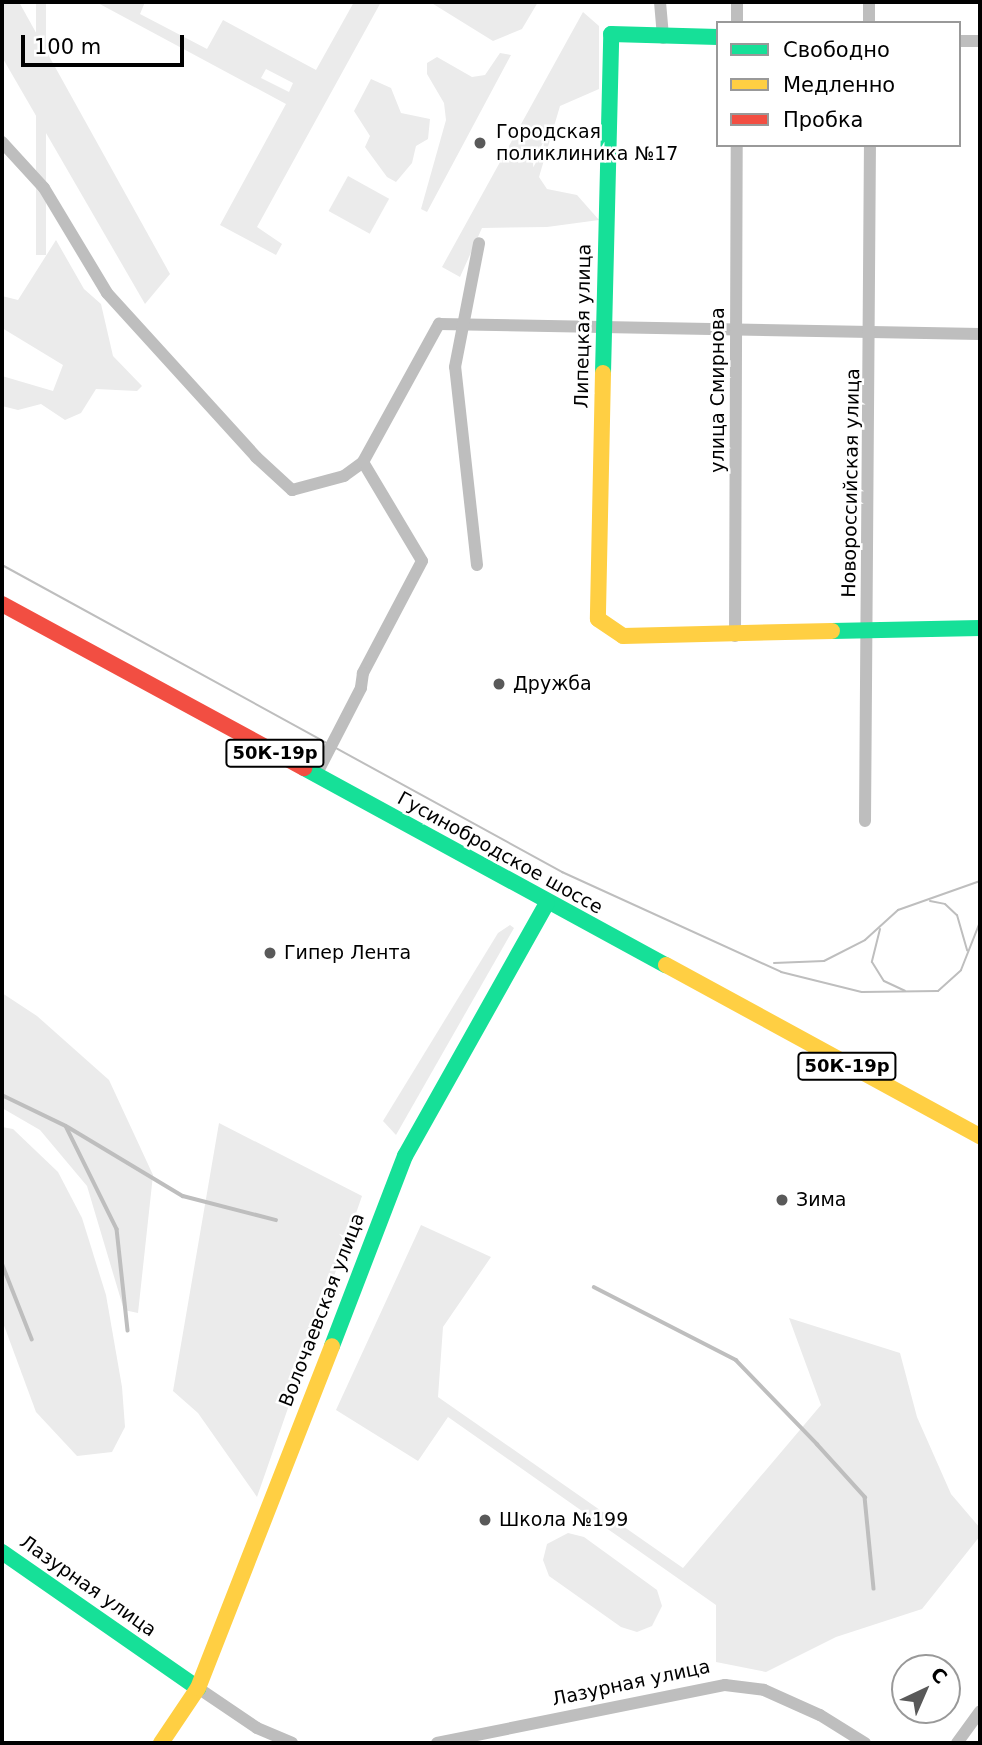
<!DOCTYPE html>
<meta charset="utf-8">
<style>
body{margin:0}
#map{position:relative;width:982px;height:1745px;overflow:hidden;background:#fff;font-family:"DejaVu Sans",sans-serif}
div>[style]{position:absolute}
.green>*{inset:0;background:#ebebeb;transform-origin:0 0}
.stream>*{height:3.5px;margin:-1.75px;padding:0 1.75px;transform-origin:1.75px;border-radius:1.75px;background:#bebebe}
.street>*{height:12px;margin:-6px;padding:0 6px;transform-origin:6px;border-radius:6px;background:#bebebe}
.fast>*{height:16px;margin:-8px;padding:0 8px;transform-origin:8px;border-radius:8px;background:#16e098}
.slow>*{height:16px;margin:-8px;padding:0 8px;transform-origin:8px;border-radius:8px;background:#ffcf43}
.jam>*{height:16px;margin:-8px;padding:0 8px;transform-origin:8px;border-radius:8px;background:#f24e42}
.tram>*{height:2px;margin:-1px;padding:0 1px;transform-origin:1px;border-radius:1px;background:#bebebe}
.dots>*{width:19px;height:19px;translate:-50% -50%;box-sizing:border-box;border:4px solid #fff;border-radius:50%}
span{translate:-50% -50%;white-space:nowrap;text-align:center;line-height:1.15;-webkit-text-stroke:5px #fff;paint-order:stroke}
.shield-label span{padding:2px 5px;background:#fff;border:2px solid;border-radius:5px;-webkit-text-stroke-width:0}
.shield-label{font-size:18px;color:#000;font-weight:700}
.poi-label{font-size:19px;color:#000}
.left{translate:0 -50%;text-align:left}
.street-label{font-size:19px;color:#000}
.frame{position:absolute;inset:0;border:4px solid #000;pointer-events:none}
.legend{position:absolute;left:716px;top:21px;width:245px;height:126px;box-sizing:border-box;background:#fff;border:2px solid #999;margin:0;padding:9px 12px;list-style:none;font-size:21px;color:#000}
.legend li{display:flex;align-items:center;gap:14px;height:35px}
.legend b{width:35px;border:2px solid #999}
.north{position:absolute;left:891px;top:1654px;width:70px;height:70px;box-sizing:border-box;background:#fff;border:2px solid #999;border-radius:50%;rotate:44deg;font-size:19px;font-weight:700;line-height:28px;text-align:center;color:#000}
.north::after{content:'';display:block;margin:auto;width:24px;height:32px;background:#595959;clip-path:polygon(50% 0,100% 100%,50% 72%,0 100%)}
.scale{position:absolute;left:21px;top:35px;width:163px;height:32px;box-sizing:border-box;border:4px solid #000;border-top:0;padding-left:9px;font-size:21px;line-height:24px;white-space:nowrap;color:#000;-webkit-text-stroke:5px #fff;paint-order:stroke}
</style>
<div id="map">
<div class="green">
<div style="clip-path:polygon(2px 2px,19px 2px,170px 274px,145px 304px,2px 57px)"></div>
<div style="left:36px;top:2px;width:10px;height:253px"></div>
<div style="clip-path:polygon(evenodd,96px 2px,145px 2px,140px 14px,207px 49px,223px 20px,316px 70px,354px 2px,381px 2px,257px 227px,282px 244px,276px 255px,220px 225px,286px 104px,96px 2px,266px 69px,293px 83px,289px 92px,261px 78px,266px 69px)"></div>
<div style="clip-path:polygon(430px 2px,538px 2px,522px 29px,493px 41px)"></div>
<div style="clip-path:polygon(583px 12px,599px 26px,599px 89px,560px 106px,539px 177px,547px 189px,577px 195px,599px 220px,547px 227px,482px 228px,460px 277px,442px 267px)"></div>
<div style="clip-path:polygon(500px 53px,511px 55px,427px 212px,421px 209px,446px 120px,444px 103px,427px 74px,427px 63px,437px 57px,472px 77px,485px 75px)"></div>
<div style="clip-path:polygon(371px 79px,391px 88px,401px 113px,430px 119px,428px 139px,416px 146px,412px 163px,396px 182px,387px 177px,365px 147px,370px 136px,354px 111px)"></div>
<div style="left:348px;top:176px;width:47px;height:40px;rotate:29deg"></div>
<div style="clip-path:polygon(56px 240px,84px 289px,101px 304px,113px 356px,142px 386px,137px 391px,96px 389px,81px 413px,65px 420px,41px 404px,18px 410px,2px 406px,2px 376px,53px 391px,63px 365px,2px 328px,2px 296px,18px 300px)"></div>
<div style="clip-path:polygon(510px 925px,514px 928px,396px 1135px,383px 1121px,498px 933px)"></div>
<div style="clip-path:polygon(2px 993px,37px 1016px,109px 1080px,153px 1175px,138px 1313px,124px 1310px,87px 1186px,40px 1130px,2px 1108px)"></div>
<div style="clip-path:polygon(219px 1123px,362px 1196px,257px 1497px,198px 1413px,173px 1391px)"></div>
<div style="clip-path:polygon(2px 1127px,13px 1129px,58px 1172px,82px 1218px,106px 1295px,122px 1387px,125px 1427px,112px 1452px,77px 1456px,36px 1412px,2px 1320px)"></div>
<div style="clip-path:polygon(421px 1225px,491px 1257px,443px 1327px,438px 1397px,683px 1568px,821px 1405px,789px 1318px,900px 1353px,917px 1417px,951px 1494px,980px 1528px,980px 1536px,922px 1609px,836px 1637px,766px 1672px,716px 1662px,716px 1605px,448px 1417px,418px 1461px,336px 1410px)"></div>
<div style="clip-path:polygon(568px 1533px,584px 1537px,657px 1590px,662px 1606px,652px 1626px,637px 1632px,621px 1627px,549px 1576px,543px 1560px,547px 1544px)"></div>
</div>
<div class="stream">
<div style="left:2px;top:1095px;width:71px;rotate:25.8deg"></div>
<div style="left:66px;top:1126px;width:115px;rotate:63.7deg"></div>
<div style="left:117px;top:1229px;width:102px;rotate:83.8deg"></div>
<div style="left:68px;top:1127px;width:134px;rotate:31deg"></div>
<div style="left:183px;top:1196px;width:96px;rotate:14.5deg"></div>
<div style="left:2px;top:1263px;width:82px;rotate:68.5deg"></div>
<div style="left:594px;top:1287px;width:160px;rotate:27.2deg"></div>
<div style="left:736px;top:1360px;width:117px;rotate:46deg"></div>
<div style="left:817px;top:1444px;width:72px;rotate:47.8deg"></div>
<div style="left:865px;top:1497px;width:92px;rotate:84.4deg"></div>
</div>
<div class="street">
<div style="left:660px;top:2px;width:36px;rotate:85deg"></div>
<div style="left:737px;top:2px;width:21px;rotate:90deg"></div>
<div style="left:869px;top:23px;width:21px;rotate:-90deg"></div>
<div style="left:959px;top:41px;width:21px"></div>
<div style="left:2px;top:142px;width:62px;rotate:47.6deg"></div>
<div style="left:44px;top:188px;width:122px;rotate:59deg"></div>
<div style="left:107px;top:293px;width:222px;rotate:47.7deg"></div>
<div style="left:256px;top:457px;width:49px;rotate:42.5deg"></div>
<div style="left:292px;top:490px;width:54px;rotate:-15.1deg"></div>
<div style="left:344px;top:476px;width:24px;rotate:-36deg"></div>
<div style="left:363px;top:462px;width:115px;rotate:59.2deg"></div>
<div style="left:422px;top:561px;width:127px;rotate:117.8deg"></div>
<div style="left:363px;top:673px;width:15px;rotate:98deg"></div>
<div style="left:361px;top:688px;width:98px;rotate:117.3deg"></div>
<div style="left:363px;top:462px;width:158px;rotate:-61.2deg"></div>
<div style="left:439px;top:324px;width:541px;rotate:1.06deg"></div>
<div style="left:477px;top:565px;width:199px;rotate:-96.3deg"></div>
<div style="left:455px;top:367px;width:126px;rotate:-79deg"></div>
<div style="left:735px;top:636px;width:491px;rotate:-89.8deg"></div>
<div style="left:865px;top:821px;width:676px;rotate:-89.58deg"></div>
<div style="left:198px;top:1688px;width:71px;rotate:34.1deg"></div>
<div style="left:257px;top:1728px;width:38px;rotate:23deg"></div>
<div style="left:437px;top:1743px;width:294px;rotate:-11.4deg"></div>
<div style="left:725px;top:1685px;width:39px;rotate:7deg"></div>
<div style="left:764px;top:1690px;width:61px;rotate:24.1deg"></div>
<div style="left:820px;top:1715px;width:53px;rotate:31.9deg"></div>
<div style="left:957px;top:1743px;width:39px;rotate:-54deg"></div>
</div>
<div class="fast">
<div style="left:603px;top:373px;width:339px;rotate:-88.6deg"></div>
<div style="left:611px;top:34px;width:107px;rotate:1.6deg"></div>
<div style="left:832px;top:631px;width:148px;rotate:-1.2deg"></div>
<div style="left:304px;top:768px;width:412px;rotate:28.6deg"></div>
<div style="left:332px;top:1346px;width:204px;rotate:-69deg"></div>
<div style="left:405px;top:1156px;width:290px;rotate:-60.7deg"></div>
<div style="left:2px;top:1552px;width:239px;rotate:34.8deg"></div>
</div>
<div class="slow">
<div style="left:603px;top:373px;width:246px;rotate:91.2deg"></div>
<div style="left:598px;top:619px;width:30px;rotate:34deg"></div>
<div style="left:623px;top:636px;width:209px;rotate:-1.4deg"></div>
<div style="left:666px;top:965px;width:358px;rotate:28.6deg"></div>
<div style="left:161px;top:1743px;width:66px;rotate:-56.1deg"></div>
<div style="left:198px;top:1688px;width:367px;rotate:-68.6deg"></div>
</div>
<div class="jam">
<div style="left:2px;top:604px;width:344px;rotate:28.5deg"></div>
</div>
<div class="tram">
<div style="left:2px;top:565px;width:639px;rotate:28.73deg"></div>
<div style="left:562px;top:872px;width:241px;rotate:24.5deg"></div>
<div style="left:781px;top:972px;width:83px;rotate:13.9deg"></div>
<div style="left:862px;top:992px;width:76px;rotate:-0.8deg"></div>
<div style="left:938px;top:991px;width:31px;rotate:-42deg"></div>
<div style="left:961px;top:970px;width:52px;rotate:-68.4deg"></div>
<div style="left:930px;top:901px;width:15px;rotate:11deg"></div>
<div style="left:945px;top:904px;width:16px;rotate:43deg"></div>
<div style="left:957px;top:915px;width:37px;rotate:74deg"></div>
<div style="left:880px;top:929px;width:34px;rotate:104deg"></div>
<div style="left:872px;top:962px;width:22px;rotate:58deg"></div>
<div style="left:884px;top:981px;width:23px;rotate:25deg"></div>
<div style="left:774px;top:963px;width:50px;rotate:-2.3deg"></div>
<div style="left:824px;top:961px;width:46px;rotate:-27.1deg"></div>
<div style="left:865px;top:940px;width:45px;rotate:-42.3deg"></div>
<div style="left:898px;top:910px;width:87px;rotate:-19.5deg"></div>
</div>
<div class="dots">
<div style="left:480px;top:143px;background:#595959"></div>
<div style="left:499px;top:684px;background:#595959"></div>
<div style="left:270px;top:953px;background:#595959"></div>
<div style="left:782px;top:1200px;background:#595959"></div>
<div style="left:485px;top:1520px;background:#595959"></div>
</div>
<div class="shield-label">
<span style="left:275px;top:753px">50К-19р</span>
<span style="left:847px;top:1066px">50К-19р</span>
</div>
<div class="poi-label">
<span class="left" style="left:496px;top:143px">Городская<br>поликлиника №17</span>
<span class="left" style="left:513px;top:684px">Дружба</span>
<span class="left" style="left:284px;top:953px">Гипер Лента</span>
<span class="left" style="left:796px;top:1200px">Зима</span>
<span class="left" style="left:499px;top:1520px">Школа №199</span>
</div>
<div class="street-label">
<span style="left:583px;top:326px;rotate:-89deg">Липецкая улица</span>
<span style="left:718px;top:390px;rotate:-90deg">улица Смирнова</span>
<span style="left:851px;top:483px;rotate:-89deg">Новороссийская улица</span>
<span style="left:500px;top:853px;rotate:29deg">Гусинобродское шоссе</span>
<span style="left:322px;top:1310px;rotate:-69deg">Волочаевская улица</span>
<span style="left:88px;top:1586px;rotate:35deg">Лазурная улица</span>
<span style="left:631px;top:1683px;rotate:-12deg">Лазурная улица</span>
</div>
<div class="frame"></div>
<ul class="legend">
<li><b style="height:9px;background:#16e098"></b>Свободно</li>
<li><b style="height:9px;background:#ffcf43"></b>Медленно</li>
<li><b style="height:9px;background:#f24e42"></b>Пробка</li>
</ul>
<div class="north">С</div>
<div class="scale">100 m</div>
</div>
